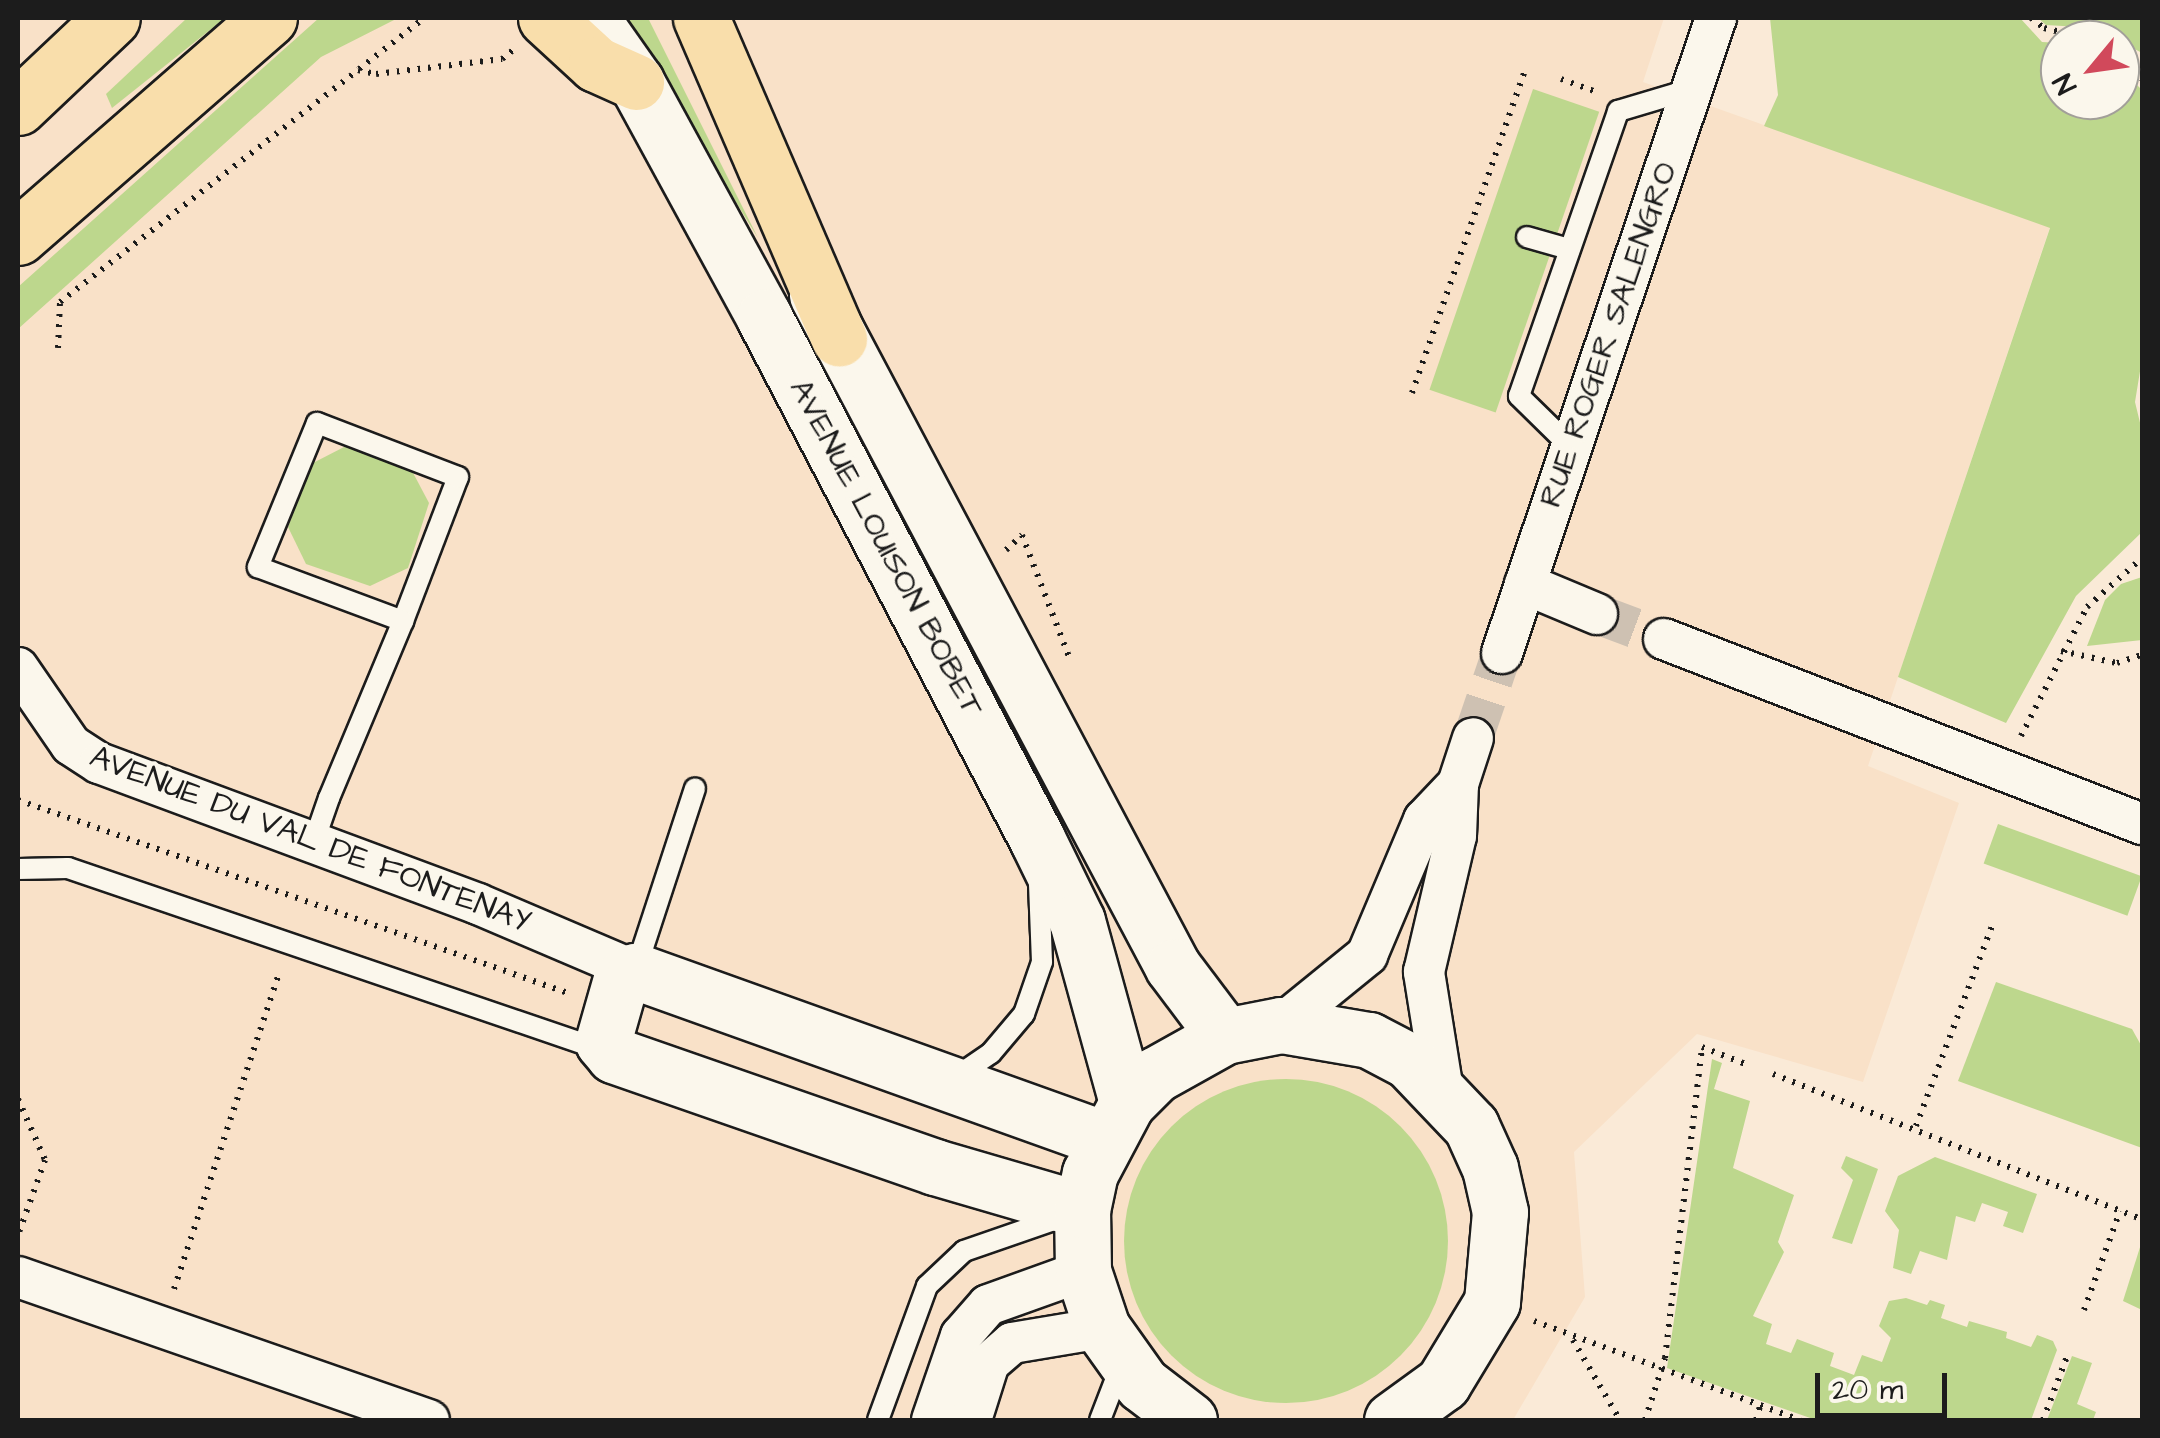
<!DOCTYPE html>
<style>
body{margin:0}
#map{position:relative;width:2160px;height:1438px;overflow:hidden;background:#faead7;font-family:"Architects Daughter",sans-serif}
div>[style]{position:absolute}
.built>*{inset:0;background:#f9e1c8}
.green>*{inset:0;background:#bdd78d;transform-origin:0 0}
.round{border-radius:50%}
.street-tunnel>*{height:40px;margin-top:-20px;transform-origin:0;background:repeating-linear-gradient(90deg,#cec1b2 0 40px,transparent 0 60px)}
.path>*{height:6px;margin-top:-3px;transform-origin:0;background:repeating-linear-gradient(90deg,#1c1c1c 0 2.5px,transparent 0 10.5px)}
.roads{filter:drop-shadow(2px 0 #1c1c1c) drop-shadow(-2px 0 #1c1c1c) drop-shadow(0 2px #1c1c1c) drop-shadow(0 -2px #1c1c1c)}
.lane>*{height:20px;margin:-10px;padding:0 10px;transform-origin:10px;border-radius:10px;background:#fbf7ec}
.street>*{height:40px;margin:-20px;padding:0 20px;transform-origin:20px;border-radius:20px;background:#fbf7ec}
.secondary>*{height:55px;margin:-27.5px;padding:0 27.5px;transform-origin:27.5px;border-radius:27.5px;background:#fbf7ec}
.highway>*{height:55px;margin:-27.5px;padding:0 27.5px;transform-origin:27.5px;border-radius:27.5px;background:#f9deab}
span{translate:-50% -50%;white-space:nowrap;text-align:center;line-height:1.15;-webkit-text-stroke:8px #fbf7ec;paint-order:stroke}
.street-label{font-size:32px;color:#1c1c1c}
.frame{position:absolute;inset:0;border:20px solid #1c1c1c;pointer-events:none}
.north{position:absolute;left:2040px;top:20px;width:100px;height:100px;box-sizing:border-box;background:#fbf7ec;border:2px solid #a29f99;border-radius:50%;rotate:241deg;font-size:28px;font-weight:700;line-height:40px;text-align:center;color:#1c1c1c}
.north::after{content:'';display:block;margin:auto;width:35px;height:45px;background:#d1495b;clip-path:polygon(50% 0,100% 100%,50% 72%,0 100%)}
.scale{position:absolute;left:1815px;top:1373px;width:132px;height:45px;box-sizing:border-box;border:5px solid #1c1c1c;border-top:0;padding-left:12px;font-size:30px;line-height:35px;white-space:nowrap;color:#1c1c1c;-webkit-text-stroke:8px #fbf7ec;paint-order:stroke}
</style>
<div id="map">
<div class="built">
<div style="clip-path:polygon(18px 18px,1664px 18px,1643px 82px,2050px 227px,1868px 766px,1959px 803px,1863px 1082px,1697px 1034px,1574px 1152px,1585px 1297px,1513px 1420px,18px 1420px)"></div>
</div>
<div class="green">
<div style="clip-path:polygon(187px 18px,225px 18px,112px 108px,106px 94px)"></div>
<div style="clip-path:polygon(319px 18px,398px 18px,321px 57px,18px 329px,18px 287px)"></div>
<div style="clip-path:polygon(621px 18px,648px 18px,758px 238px,664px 85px)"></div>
<div style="clip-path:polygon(1770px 18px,2020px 18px,2042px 42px,2060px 43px,2060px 100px,2120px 100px,2120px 68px,2142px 90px,2142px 359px,2135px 402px,2142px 431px,2142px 532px,2076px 596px,2006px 723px,1898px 677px,2050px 228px,1764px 126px,1778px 95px)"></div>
<div style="clip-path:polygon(2038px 18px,2142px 18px,2142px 53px,2096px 28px,2046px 25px)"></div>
<div style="left:1533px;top:89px;width:70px;height:318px;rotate:19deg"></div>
<div style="clip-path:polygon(346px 446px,411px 469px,429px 503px,408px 568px,370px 586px,306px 564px,288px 527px,311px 464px)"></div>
<div style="clip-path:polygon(2142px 577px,2142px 640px,2087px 646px,2105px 600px,2121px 584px)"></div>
<div style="left:1998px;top:824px;width:153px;height:42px;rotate:20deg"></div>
<div style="clip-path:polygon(1996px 982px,2132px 1029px,2142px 1047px,2142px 1148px,1958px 1081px)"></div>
<div style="clip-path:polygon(1712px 1059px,1722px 1063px,1714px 1089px,1750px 1101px,1733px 1168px,1794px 1195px,1778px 1242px,1784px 1252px,1753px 1316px,1772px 1324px,1766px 1344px,1791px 1353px,1797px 1339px,1834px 1353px,1830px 1366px,1854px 1375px,1862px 1355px,1882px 1362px,1891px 1338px,1879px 1326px,1889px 1301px,1906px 1298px,1927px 1305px,1930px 1300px,1945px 1305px,1941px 1318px,1967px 1327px,1969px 1321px,2007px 1332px,2006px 1338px,2031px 1347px,2037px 1335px,2053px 1341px,2057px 1350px,2031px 1420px,1816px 1420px,1667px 1368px)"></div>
<div class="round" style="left:1124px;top:1079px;width:324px;height:324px"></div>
<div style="clip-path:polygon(1846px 1156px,1878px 1169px,1852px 1244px,1832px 1238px,1853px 1180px,1841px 1168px)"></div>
<div style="clip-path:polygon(1935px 1157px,2037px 1194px,2023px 1233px,2003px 1226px,2008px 1212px,1982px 1203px,1975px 1222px,1956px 1216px,1947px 1260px,1920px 1251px,1911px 1274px,1893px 1268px,1899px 1230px,1885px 1211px,1898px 1176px)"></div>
<div style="clip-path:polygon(2142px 1241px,2142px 1310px,2123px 1301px)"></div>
<div style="clip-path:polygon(2072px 1356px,2092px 1363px,2077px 1404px,2096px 1412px,2093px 1420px,2047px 1420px)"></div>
</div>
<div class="street-tunnel">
<div style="left:1597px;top:614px;width:72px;rotate:20.5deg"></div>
<div style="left:1473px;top:738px;width:90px;rotate:-71.2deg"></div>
</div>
<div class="path">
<div style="left:2031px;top:18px;width:16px;rotate:38deg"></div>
<div style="left:2044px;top:28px;width:50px;rotate:13.8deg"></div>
<div style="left:2120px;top:55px;width:33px;rotate:47deg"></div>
<div style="left:359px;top:69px;width:83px;rotate:-38.1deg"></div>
<div style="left:1561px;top:79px;width:38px;rotate:20deg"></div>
<div style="left:58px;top:348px;width:46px;rotate:-87.5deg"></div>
<div style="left:60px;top:302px;width:378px;rotate:-37.9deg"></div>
<div style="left:358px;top:70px;width:18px;rotate:13deg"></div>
<div style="left:376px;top:74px;width:127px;rotate:-6.8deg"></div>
<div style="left:502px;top:59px;width:14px;rotate:-39deg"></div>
<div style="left:1412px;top:393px;width:344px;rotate:-70.7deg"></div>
<div style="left:1006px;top:550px;width:22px;rotate:-43deg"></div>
<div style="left:1022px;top:535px;width:136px;rotate:68.9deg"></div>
<div style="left:2061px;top:651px;width:57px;rotate:12.1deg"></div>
<div style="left:2117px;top:663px;width:26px;rotate:-18deg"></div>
<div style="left:2021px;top:736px;width:145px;rotate:-62.9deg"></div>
<div style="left:2087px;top:607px;width:74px;rotate:-41.7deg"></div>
<div style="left:18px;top:800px;width:583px;rotate:19.34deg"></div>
<div style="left:1773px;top:1074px;width:396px;rotate:21.5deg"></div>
<div style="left:18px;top:1099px;width:67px;rotate:66.1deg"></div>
<div style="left:45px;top:1160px;width:80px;rotate:109.8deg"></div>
<div style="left:1916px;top:1126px;width:214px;rotate:-69.2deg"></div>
<div style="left:174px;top:1289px;width:333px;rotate:-71.6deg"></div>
<div style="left:2084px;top:1310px;width:105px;rotate:-70deg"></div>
<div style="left:1534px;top:1321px;width:284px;rotate:20.4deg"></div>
<div style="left:1573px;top:1340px;width:93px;rotate:59.6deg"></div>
<div style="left:1645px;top:1420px;width:65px;rotate:-72.1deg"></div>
<div style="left:1665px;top:1358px;width:313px;rotate:-83.2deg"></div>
<div style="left:1702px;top:1047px;width:49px;rotate:21.4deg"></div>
<div style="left:1756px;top:1420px;width:15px;rotate:-74deg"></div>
<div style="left:2043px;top:1420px;width:71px;rotate:-69.3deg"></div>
</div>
<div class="roads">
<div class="lane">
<div style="left:1527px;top:237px;width:44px;rotate:15.9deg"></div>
<div style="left:1571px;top:447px;width:73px;rotate:-135.6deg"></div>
<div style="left:1519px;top:396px;width:302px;rotate:-70.8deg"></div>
<div style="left:1618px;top:111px;width:77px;rotate:-16.6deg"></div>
<div style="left:312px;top:847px;width:52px;rotate:-70.9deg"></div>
<div style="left:329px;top:798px;width:192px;rotate:-67.3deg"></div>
<div style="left:403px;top:621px;width:154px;rotate:-69.1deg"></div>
<div style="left:458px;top:477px;width:151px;rotate:-159deg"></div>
<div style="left:317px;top:423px;width:156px;rotate:112.3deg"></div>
<div style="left:258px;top:567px;width:155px;rotate:20.4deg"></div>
<div style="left:18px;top:869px;width:50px;rotate:-1.1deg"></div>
<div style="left:68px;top:868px;width:564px;rotate:18.82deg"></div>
<div style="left:636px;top:969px;width:190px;rotate:-71.9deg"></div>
<div style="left:956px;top:1077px;width:42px;rotate:-34.4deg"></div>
<div style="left:991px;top:1053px;width:51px;rotate:-49.8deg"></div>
<div style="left:1024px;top:1014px;width:55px;rotate:-70.9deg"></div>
<div style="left:1042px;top:962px;width:78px;rotate:-92.2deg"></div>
<div style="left:878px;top:1420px;width:143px;rotate:-69.9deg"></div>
<div style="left:927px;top:1286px;width:51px;rotate:-43.4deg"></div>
<div style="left:964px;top:1251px;width:104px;rotate:-19.1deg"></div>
<div style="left:1100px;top:1420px;width:61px;rotate:-68.9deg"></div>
</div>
<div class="street">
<div style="left:1525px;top:584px;width:78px;rotate:22.6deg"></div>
<div style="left:1664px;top:639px;width:513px;rotate:21.16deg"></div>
<div style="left:1502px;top:653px;width:670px;rotate:-71.38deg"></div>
<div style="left:18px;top:668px;width:93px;rotate:55.5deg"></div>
<div style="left:71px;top:745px;width:33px;rotate:33deg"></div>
<div style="left:99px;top:763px;width:404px;rotate:20.4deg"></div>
<div style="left:478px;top:904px;width:171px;rotate:23.1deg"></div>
<div style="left:1281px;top:1025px;width:111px;rotate:-39.1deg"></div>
<div style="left:1367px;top:955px;width:147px;rotate:-67.1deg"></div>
<div style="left:1424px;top:820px;width:50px;rotate:-46.6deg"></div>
<div style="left:1443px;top:1091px;width:121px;rotate:-99.1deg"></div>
<div style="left:1424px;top:972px;width:140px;rotate:-76.8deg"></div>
<div style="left:1456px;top:836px;width:52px;rotate:-87.8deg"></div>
<div style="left:1458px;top:784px;width:48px;rotate:-71.9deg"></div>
<div style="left:18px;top:1277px;width:435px;rotate:19.2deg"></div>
<div style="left:932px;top:1420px;width:89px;rotate:-71deg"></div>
<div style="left:961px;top:1336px;width:41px;rotate:-48.9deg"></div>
<div style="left:988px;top:1305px;width:101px;rotate:-19.7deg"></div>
<div style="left:971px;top:1420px;width:60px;rotate:-72.5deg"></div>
<div style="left:989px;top:1363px;width:30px;rotate:-41deg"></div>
<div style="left:1012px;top:1343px;width:91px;rotate:-9.5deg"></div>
</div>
<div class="secondary">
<div style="left:591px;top:18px;width:78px;rotate:54.9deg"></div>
<div style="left:636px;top:82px;width:268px;rotate:61.4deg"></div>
<div style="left:764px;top:317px;width:589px;rotate:62.39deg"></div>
<div style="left:1037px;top:839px;width:91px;rotate:64deg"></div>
<div style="left:1077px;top:921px;width:189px;rotate:74.6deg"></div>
<div style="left:817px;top:295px;width:760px;rotate:62.09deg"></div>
<div style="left:1173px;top:967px;width:86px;rotate:53deg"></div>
<div style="left:1082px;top:1210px;width:153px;rotate:-163.7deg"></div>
<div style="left:935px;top:1167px;width:340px;rotate:-160.8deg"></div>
<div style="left:614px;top:1055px;width:17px;rotate:-130deg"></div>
<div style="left:603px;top:1042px;width:66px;rotate:-74.1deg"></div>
<div style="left:621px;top:979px;width:16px;rotate:-30deg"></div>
<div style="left:635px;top:971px;width:498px;rotate:19.7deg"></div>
<div style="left:1189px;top:1420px;width:59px;rotate:-142.5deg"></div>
<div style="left:1142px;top:1384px;width:69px;rotate:-125.5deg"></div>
<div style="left:1102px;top:1328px;width:60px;rotate:-108.4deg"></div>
<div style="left:1083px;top:1271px;width:61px;rotate:-90.9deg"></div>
<div style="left:1082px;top:1210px;width:38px;rotate:-78deg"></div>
<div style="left:1090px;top:1173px;width:79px;rotate:-62.1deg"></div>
<div style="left:1127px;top:1103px;width:40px;rotate:-45deg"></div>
<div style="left:1155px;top:1075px;width:80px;rotate:-29.1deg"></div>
<div style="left:1225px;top:1036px;width:57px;rotate:-11.1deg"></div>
<div style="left:1281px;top:1025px;width:89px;rotate:9.7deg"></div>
<div style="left:1369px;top:1040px;width:45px;rotate:27.7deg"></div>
<div style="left:1409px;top:1061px;width:90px;rotate:46.4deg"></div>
<div style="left:1471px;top:1126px;width:46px;rotate:65.7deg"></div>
<div style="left:1490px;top:1168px;width:45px;rotate:77.2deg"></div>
<div style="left:1500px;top:1212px;width:90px;rotate:95.1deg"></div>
<div style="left:1492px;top:1302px;width:95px;rotate:121.2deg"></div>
<div style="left:1443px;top:1383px;width:63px;rotate:144deg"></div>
</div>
<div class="highway">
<div style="left:546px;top:18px;width:68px;rotate:42.6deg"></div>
<div style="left:596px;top:64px;width:44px;rotate:24.2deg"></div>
<div style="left:701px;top:18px;width:349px;rotate:66.7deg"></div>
<div style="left:18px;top:107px;width:129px;rotate:-43.4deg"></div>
<div style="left:18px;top:237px;width:333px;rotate:-41.1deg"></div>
</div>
</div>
<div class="street-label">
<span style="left:1609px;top:335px;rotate:-71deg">RUE ROGER SALENGRO</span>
<span style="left:886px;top:548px;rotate:62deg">AVENUE LOUISON BOBET</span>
<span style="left:310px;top:840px;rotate:21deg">AVENUE DU VAL DE FONTENAY</span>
</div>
<div class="frame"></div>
<div class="north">N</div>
<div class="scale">20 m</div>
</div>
